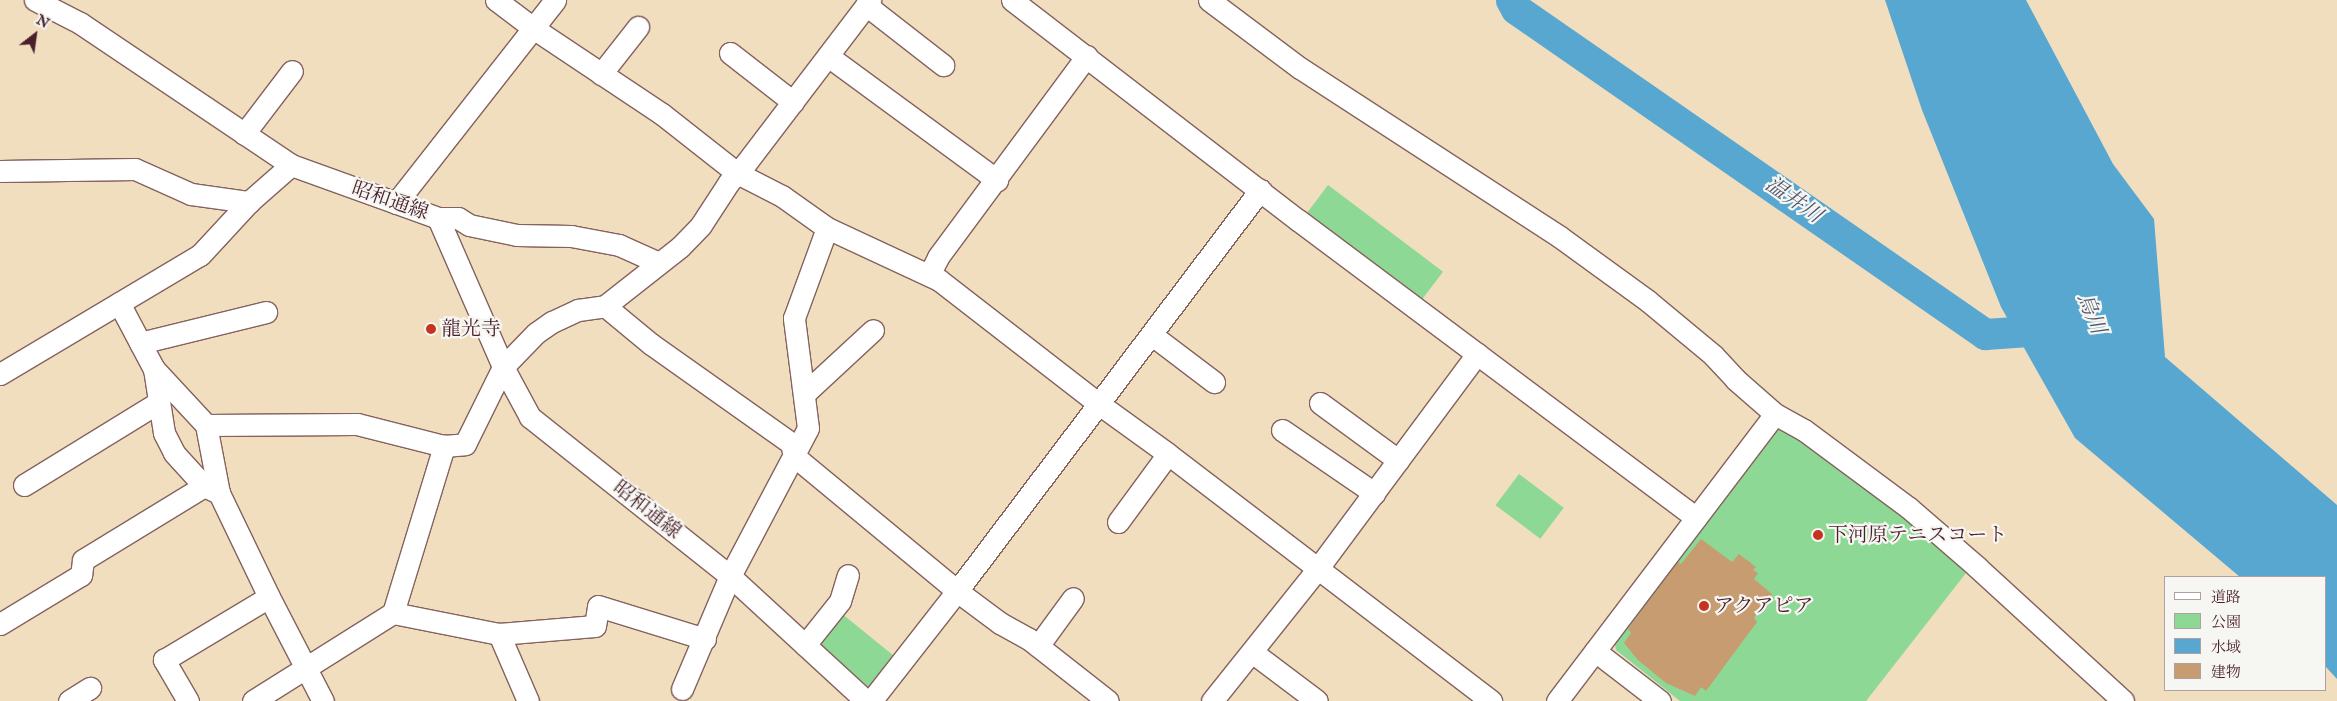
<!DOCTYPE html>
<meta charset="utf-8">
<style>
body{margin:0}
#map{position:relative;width:2337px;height:701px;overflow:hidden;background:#f1debe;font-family:"IM FELL English","Noto Serif JP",serif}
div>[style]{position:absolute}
.green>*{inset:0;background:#8dd895;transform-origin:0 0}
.water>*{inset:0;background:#57a7d1}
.river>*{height:31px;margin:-15.5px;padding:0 15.5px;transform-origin:15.5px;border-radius:15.5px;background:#57a7d1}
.building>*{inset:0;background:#c79c71}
.roads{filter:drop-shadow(1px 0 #84625e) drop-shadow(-1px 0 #84625e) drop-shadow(0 1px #84625e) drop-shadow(0 -1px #84625e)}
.minor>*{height:21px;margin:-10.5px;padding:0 10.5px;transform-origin:10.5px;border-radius:10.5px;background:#fff}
.dots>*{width:14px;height:14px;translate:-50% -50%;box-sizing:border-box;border:2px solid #f6f6f2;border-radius:50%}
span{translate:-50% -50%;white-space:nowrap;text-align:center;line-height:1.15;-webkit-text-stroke:4.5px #f6f6f2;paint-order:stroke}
.street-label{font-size:20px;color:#4a1f2b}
.poi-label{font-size:20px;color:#4a1f2b}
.left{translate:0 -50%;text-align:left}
.water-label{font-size:21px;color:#4f556d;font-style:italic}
.legend{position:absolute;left:2164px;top:576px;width:162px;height:115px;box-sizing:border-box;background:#f6f6f2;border:1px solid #b1a0a2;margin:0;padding:6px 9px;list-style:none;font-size:15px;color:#4a1f2b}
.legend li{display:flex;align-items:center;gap:10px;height:25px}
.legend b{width:25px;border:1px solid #b1a0a2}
.north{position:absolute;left:10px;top:10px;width:50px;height:50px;-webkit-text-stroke:4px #f6f6f2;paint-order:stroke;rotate:30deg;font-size:14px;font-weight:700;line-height:20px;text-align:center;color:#4a1f2b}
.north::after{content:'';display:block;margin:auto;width:18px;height:22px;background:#4a1f2b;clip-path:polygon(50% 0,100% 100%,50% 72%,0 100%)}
</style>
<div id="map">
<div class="green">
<div style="left:1328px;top:185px;width:144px;height:39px;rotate:37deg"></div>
<div style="clip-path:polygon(1785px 428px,1801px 436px,1959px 563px,1966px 573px,1866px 701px,1680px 701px,1616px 650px,1614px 638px,1775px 429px)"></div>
<div style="left:1519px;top:474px;width:56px;height:39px;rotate:37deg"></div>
<div style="left:841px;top:613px;width:71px;height:40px;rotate:39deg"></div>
</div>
<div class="water">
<div style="clip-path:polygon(1885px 0,2026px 0,2113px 164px,2154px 219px,2165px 357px,2337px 505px,2337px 679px,2326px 667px,2326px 577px,2240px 577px,2075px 438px,2001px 307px,1922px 110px)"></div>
</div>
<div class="river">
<div style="left:1511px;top:0;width:10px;rotate:61deg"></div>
<div style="left:1516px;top:9px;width:571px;rotate:34.72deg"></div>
<div style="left:1985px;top:334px;width:74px;rotate:-3.9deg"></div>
</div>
<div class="building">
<div style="clip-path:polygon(1701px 539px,1732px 562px,1739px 554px,1756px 567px,1753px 570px,1758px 573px,1754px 579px,1772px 594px,1754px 618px,1757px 622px,1706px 691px,1701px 687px,1695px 696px,1666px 683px,1638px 660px,1624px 643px,1631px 633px,1628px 629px,1647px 603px,1678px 562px,1681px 564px)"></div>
</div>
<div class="roads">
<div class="minor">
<div style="left:35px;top:0;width:51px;rotate:27.1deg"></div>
<div style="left:80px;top:23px;width:254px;rotate:33.9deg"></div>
<div style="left:291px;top:165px;width:156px;rotate:19.8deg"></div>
<div style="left:438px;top:218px;width:163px;rotate:66.4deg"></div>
<div style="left:503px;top:367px;width:57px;rotate:61.6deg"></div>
<div style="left:530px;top:417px;width:256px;rotate:38.5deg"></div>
<div style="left:730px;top:576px;width:185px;rotate:42.6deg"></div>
<div style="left:496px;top:0;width:46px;rotate:37.1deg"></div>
<div style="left:533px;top:28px;width:155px;rotate:33.7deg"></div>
<div style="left:662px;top:114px;width:95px;rotate:38.2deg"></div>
<div style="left:737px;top:173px;width:51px;rotate:27.1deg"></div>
<div style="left:782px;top:196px;width:55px;rotate:35.4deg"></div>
<div style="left:827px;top:228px;width:123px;rotate:24.9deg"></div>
<div style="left:939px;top:280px;width:202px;rotate:37.8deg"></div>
<div style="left:1099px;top:404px;width:85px;rotate:35.9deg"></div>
<div style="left:1168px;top:454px;width:407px;rotate:37.4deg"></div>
<div style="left:1012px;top:0;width:361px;rotate:37.6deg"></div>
<div style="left:1298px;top:220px;width:497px;rotate:36.8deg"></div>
<div style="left:1209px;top:0;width:114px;rotate:36.8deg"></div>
<div style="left:1300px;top:68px;width:310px;rotate:33deg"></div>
<div style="left:1560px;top:237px;width:109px;rotate:36deg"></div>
<div style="left:1648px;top:301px;width:85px;rotate:39.7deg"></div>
<div style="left:1713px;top:355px;width:33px;rotate:47deg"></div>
<div style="left:1735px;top:379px;width:53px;rotate:41.2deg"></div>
<div style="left:1775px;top:414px;width:33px;rotate:29deg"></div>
<div style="left:1804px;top:430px;width:131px;rotate:36.6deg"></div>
<div style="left:1909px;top:508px;width:90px;rotate:40.9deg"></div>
<div style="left:1977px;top:567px;width:198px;rotate:42.5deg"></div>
<div style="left:866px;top:5px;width:98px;rotate:37.9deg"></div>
<div style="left:730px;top:53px;width:80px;rotate:37.9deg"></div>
<div style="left:828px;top:56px;width:210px;rotate:36.3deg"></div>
<div style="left:601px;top:74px;width:60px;rotate:-51.8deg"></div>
<div style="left:244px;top:134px;width:79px;rotate:-52.7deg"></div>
<div style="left:0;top:171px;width:135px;rotate:-0.8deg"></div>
<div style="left:135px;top:169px;width:61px;rotate:24.1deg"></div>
<div style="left:191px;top:194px;width:59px;rotate:7.9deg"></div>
<div style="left:396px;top:203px;width:258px;rotate:-51.9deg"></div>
<div style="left:438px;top:218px;width:20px"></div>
<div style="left:458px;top:218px;width:13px;rotate:32deg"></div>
<div style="left:469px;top:225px;width:49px;rotate:11.8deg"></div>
<div style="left:517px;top:235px;width:54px;rotate:1.1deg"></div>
<div style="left:571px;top:236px;width:49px;rotate:10.6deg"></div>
<div style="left:619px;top:245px;width:44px;rotate:24.2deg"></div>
<div style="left:929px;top:275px;width:20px;rotate:-63deg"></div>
<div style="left:938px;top:257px;width:250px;rotate:-53.5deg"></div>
<div style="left:119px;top:303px;width:75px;rotate:62.1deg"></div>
<div style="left:154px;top:369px;width:65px;rotate:81.1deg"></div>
<div style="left:164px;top:433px;width:22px;rotate:63deg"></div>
<div style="left:174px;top:453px;width:45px;rotate:47.7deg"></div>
<div style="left:204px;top:486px;width:17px;rotate:25deg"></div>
<div style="left:219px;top:493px;width:115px;rotate:64.3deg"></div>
<div style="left:269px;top:597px;width:117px;rotate:62.6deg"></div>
<div style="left:605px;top:306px;width:60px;rotate:39.6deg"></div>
<div style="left:651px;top:344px;width:171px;rotate:35.3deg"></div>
<div style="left:791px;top:443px;width:13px;rotate:77deg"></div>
<div style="left:794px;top:456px;width:212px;rotate:39.6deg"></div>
<div style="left:957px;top:591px;width:54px;rotate:36.7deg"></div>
<div style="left:1000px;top:623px;width:33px;rotate:29deg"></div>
<div style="left:1029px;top:639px;width:100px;rotate:38.1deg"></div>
<div style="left:1152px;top:335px;width:78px;rotate:37.2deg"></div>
<div style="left:140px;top:343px;width:130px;rotate:-13.8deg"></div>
<div style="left:154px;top:369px;width:76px;rotate:47.1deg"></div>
<div style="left:206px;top:425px;width:69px;rotate:79.2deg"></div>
<div style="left:0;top:374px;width:233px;rotate:-30.8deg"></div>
<div style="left:200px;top:255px;width:72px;rotate:-47.2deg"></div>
<div style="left:249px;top:202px;width:56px;rotate:-41.4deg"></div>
<div style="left:804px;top:394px;width:94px;rotate:-42.8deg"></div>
<div style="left:1320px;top:403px;width:97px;rotate:36.2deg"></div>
<div style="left:206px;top:425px;width:151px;rotate:-0.4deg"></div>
<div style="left:357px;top:424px;width:90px;rotate:14.2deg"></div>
<div style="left:1282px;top:430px;width:112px;rotate:34.4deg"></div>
<div style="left:24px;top:485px;width:158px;rotate:-31.6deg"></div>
<div style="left:1118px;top:522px;width:84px;rotate:-53.7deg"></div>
<div style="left:393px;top:613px;width:108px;rotate:11.2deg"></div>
<div style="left:499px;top:634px;width:96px;rotate:-4.8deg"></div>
<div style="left:595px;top:626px;width:20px;rotate:-81deg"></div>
<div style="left:598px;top:606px;width:112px;rotate:17.1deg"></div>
<div style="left:0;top:624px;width:95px;rotate:-31.2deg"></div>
<div style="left:81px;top:575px;width:15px;rotate:-82deg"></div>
<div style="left:83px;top:560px;width:142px;rotate:-31.4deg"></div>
<div style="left:499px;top:634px;width:73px;rotate:66.6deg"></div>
<div style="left:805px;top:645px;width:56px;rotate:-51.5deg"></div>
<div style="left:840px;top:601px;width:27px;rotate:-73deg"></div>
<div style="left:1038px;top:646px;width:59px;rotate:-53.9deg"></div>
<div style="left:1595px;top:651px;width:82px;rotate:37.6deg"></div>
<div style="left:1252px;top:652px;width:81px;rotate:37deg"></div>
<div style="left:682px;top:689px;width:123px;rotate:-67deg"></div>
<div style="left:730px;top:576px;width:167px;rotate:-62.2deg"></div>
<div style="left:808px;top:428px;width:111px;rotate:-97.3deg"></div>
<div style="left:794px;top:318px;width:96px;rotate:-69.9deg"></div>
<div style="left:69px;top:701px;width:25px;rotate:-32deg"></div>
<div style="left:188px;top:701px;width:48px;rotate:-120.3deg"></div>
<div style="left:164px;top:660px;width:122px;rotate:-31deg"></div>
<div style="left:253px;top:701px;width:165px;rotate:-32.2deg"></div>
<div style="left:393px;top:613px;width:175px;rotate:-73deg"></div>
<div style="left:444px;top:446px;width:21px;rotate:-5deg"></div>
<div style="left:465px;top:444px;width:86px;rotate:-63.7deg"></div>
<div style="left:503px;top:367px;width:47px;rotate:-45.9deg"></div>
<div style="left:536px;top:333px;width:19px;rotate:-35deg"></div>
<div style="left:552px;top:322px;width:29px;rotate:-25deg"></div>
<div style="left:578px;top:310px;width:27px;rotate:-8deg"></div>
<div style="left:605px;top:306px;width:95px;rotate:-38.2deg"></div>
<div style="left:680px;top:247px;width:30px;rotate:-46deg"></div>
<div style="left:701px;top:225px;width:51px;rotate:-56.9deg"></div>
<div style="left:729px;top:182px;width:25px;rotate:-48deg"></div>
<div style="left:746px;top:163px;width:205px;rotate:-52.7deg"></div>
<div style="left:871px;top:701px;width:140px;rotate:-52deg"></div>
<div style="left:957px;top:591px;width:503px;rotate:-52.92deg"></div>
<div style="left:1212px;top:701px;width:170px;rotate:-51.4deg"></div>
<div style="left:1318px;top:568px;width:267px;rotate:-53.4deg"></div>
<div style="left:1557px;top:701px;width:360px;rotate:-52.8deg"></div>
</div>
</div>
<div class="dots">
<div style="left:431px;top:329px;background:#c8321e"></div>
<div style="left:1818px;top:535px;background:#c8321e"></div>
<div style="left:1704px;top:606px;background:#c8321e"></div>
</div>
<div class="street-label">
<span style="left:390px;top:201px;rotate:19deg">昭和通線</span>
<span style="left:647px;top:510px;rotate:38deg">昭和通線</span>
</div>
<div class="poi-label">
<span class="left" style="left:441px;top:329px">龍光寺</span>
<span class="left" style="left:1828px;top:535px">下河原テニスコート</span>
<span class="left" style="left:1714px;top:606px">アクアピア</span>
</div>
<div class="water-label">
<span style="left:1793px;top:201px;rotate:35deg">温井川</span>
<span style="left:2090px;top:314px;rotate:68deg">烏川</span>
</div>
<ul class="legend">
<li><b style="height:6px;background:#fff"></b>道路</li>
<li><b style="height:14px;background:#8dd895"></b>公園</li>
<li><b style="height:14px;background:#57a7d1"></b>水域</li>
<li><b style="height:14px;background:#c79c71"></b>建物</li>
</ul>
<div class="north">N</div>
</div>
